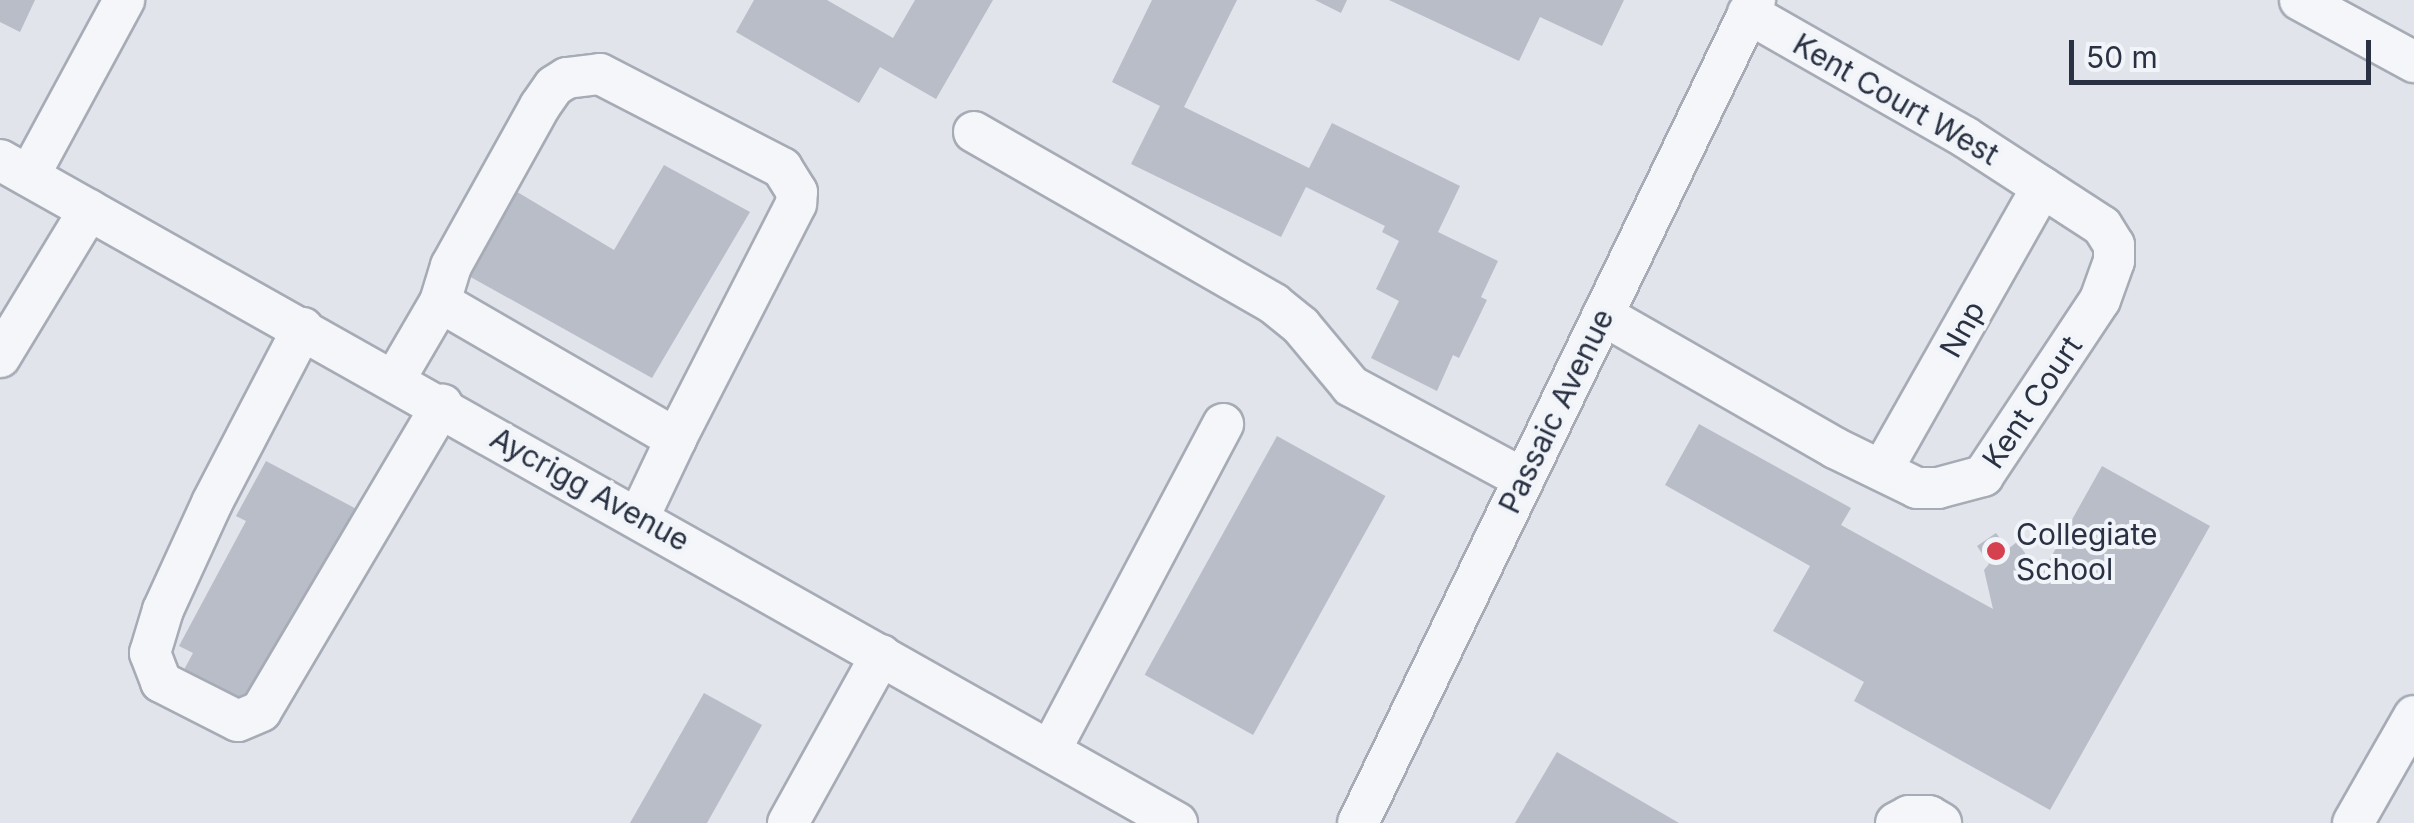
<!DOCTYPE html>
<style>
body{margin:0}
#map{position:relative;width:2414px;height:823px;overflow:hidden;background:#e1e4eb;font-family:Inter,sans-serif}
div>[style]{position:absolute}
.building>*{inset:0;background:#b8bdc8;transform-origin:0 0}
.roads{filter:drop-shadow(2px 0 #a6abb5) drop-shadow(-2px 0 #a6abb5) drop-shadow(0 2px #a6abb5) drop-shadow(0 -2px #a6abb5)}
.minor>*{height:40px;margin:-20px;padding:0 20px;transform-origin:20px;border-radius:20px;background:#f4f6f9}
.dots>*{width:28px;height:28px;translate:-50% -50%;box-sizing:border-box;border:5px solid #f1f4f8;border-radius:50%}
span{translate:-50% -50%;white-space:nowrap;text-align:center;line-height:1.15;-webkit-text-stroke:8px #f1f4f8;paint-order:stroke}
.street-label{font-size:30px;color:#293143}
.poi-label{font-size:30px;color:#293143}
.left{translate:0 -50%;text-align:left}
.scale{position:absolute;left:2069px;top:40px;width:302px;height:45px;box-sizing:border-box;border:5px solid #293143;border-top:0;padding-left:12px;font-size:30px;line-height:35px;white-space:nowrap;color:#293143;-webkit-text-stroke:8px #f1f4f8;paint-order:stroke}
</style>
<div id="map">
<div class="building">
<div style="clip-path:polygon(0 0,35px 0,20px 32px,0 22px)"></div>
<div style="clip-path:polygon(754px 0,827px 0,893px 38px,915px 0,993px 0,936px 99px,880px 67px,859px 103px,736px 32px)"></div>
<div style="clip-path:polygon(1152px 0,1237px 0,1184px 107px,1309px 168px,1332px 123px,1460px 186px,1438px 232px,1498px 261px,1481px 297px,1487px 300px,1459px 358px,1453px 355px,1437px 391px,1371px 358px,1399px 301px,1376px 289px,1399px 241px,1382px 232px,1385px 226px,1306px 187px,1281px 237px,1131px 164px,1160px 106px,1112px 82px)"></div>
<div style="clip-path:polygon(1315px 0,1347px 0,1341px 13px)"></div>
<div style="clip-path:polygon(1389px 0,1624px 0,1602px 46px,1540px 17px,1519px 61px)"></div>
<div style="clip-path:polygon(664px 165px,750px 212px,652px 378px,467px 275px,514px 190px,614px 250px)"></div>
<div style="clip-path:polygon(1699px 424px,1851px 508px,1841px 525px,1993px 609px,1984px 570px,1989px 564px,1977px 546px,1996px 533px,2008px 549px,2017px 542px,2041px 575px,2102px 466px,2210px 526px,2050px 810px,1854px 701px,1864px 682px,1773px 631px,1810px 566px,1665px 485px)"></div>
<div style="left:1277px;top:436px;width:124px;height:273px;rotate:29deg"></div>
<div style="clip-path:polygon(266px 461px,364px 513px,267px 693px,251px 684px,223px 736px,165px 705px,193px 653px,179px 646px,246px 521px,236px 516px)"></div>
<div style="clip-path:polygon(704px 693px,762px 725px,707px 823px,630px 823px)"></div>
<div style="clip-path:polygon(1557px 752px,1679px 823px,1515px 823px)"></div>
</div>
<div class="roads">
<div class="minor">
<div style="left:2300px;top:0;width:130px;rotate:28.5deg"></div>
<div style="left:974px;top:132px;width:346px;rotate:29.8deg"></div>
<div style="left:1274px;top:304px;width:35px;rotate:39deg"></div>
<div style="left:1301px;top:326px;width:78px;rotate:50.2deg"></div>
<div style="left:1351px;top:386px;width:196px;rotate:28.3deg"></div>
<div style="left:0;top:160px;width:1351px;rotate:29.39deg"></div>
<div style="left:29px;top:176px;width:200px;rotate:-61.6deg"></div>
<div style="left:440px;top:302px;width:38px;rotate:-73deg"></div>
<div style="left:451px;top:266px;width:183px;rotate:-60.9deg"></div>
<div style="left:540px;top:106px;width:24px;rotate:-55deg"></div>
<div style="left:554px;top:86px;width:15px;rotate:-32deg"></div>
<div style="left:567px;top:78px;width:33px;rotate:-7deg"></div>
<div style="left:600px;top:74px;width:205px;rotate:27.3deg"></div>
<div style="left:782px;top:168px;width:28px;rotate:58deg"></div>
<div style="left:797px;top:192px;width:12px;rotate:95deg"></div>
<div style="left:796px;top:204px;width:264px;rotate:117.1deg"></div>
<div style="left:1603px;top:315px;width:267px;rotate:29.8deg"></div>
<div style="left:1835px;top:448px;width:91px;rotate:26deg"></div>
<div style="left:1917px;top:488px;width:21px"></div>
<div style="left:1938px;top:488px;width:47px;rotate:-14.9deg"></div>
<div style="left:1983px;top:476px;width:211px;rotate:-56.4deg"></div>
<div style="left:2100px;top:300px;width:41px;rotate:-70.3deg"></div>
<div style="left:2114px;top:261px;width:16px;rotate:-90deg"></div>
<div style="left:2114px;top:245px;width:22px;rotate:-122deg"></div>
<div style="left:2102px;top:226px;width:163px;rotate:-147deg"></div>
<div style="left:1965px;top:137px;width:250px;rotate:-150.3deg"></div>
<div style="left:303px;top:328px;width:197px;rotate:117.5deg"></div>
<div style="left:212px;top:503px;width:118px;rotate:114.6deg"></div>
<div style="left:163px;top:610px;width:45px;rotate:106.8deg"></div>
<div style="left:150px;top:653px;width:31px;rotate:69deg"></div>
<div style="left:161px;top:682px;width:86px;rotate:26.9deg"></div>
<div style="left:238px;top:721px;width:25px;rotate:-23deg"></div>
<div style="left:261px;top:711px;width:356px;rotate:-59.4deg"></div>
<div style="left:0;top:357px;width:172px;rotate:-58.8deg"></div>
<div style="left:395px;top:379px;width:89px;rotate:-59.7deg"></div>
<div style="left:440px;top:302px;width:273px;rotate:30.1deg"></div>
<div style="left:676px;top:439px;width:86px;rotate:115.4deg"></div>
<div style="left:1882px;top:470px;width:325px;rotate:-60.5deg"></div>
<div style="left:1050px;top:751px;width:370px;rotate:-62.1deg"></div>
<div style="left:788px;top:823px;width:192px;rotate:-61deg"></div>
<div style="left:1358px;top:823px;width:914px;rotate:-64.25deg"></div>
<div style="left:1896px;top:823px;width:15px;rotate:-28deg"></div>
<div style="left:1909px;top:816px;width:20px"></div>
<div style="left:1929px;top:816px;width:14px;rotate:30deg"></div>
<div style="left:2353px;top:823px;width:123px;rotate:-60.3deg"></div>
</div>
</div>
<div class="dots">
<div style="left:1996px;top:551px;background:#d5414f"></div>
</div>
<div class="street-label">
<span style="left:1896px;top:99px;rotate:30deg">Kent Court West</span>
<span style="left:1962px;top:329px;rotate:-61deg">Nnp</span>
<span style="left:2032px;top:402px;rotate:-56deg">Kent Court</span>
<span style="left:1556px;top:411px;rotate:-64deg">Passaic Avenue</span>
<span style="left:590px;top:489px;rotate:29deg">Aycrigg Avenue</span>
</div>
<div class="poi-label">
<span class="left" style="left:2016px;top:551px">Collegiate<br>School</span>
</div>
<div class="scale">50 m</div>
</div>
